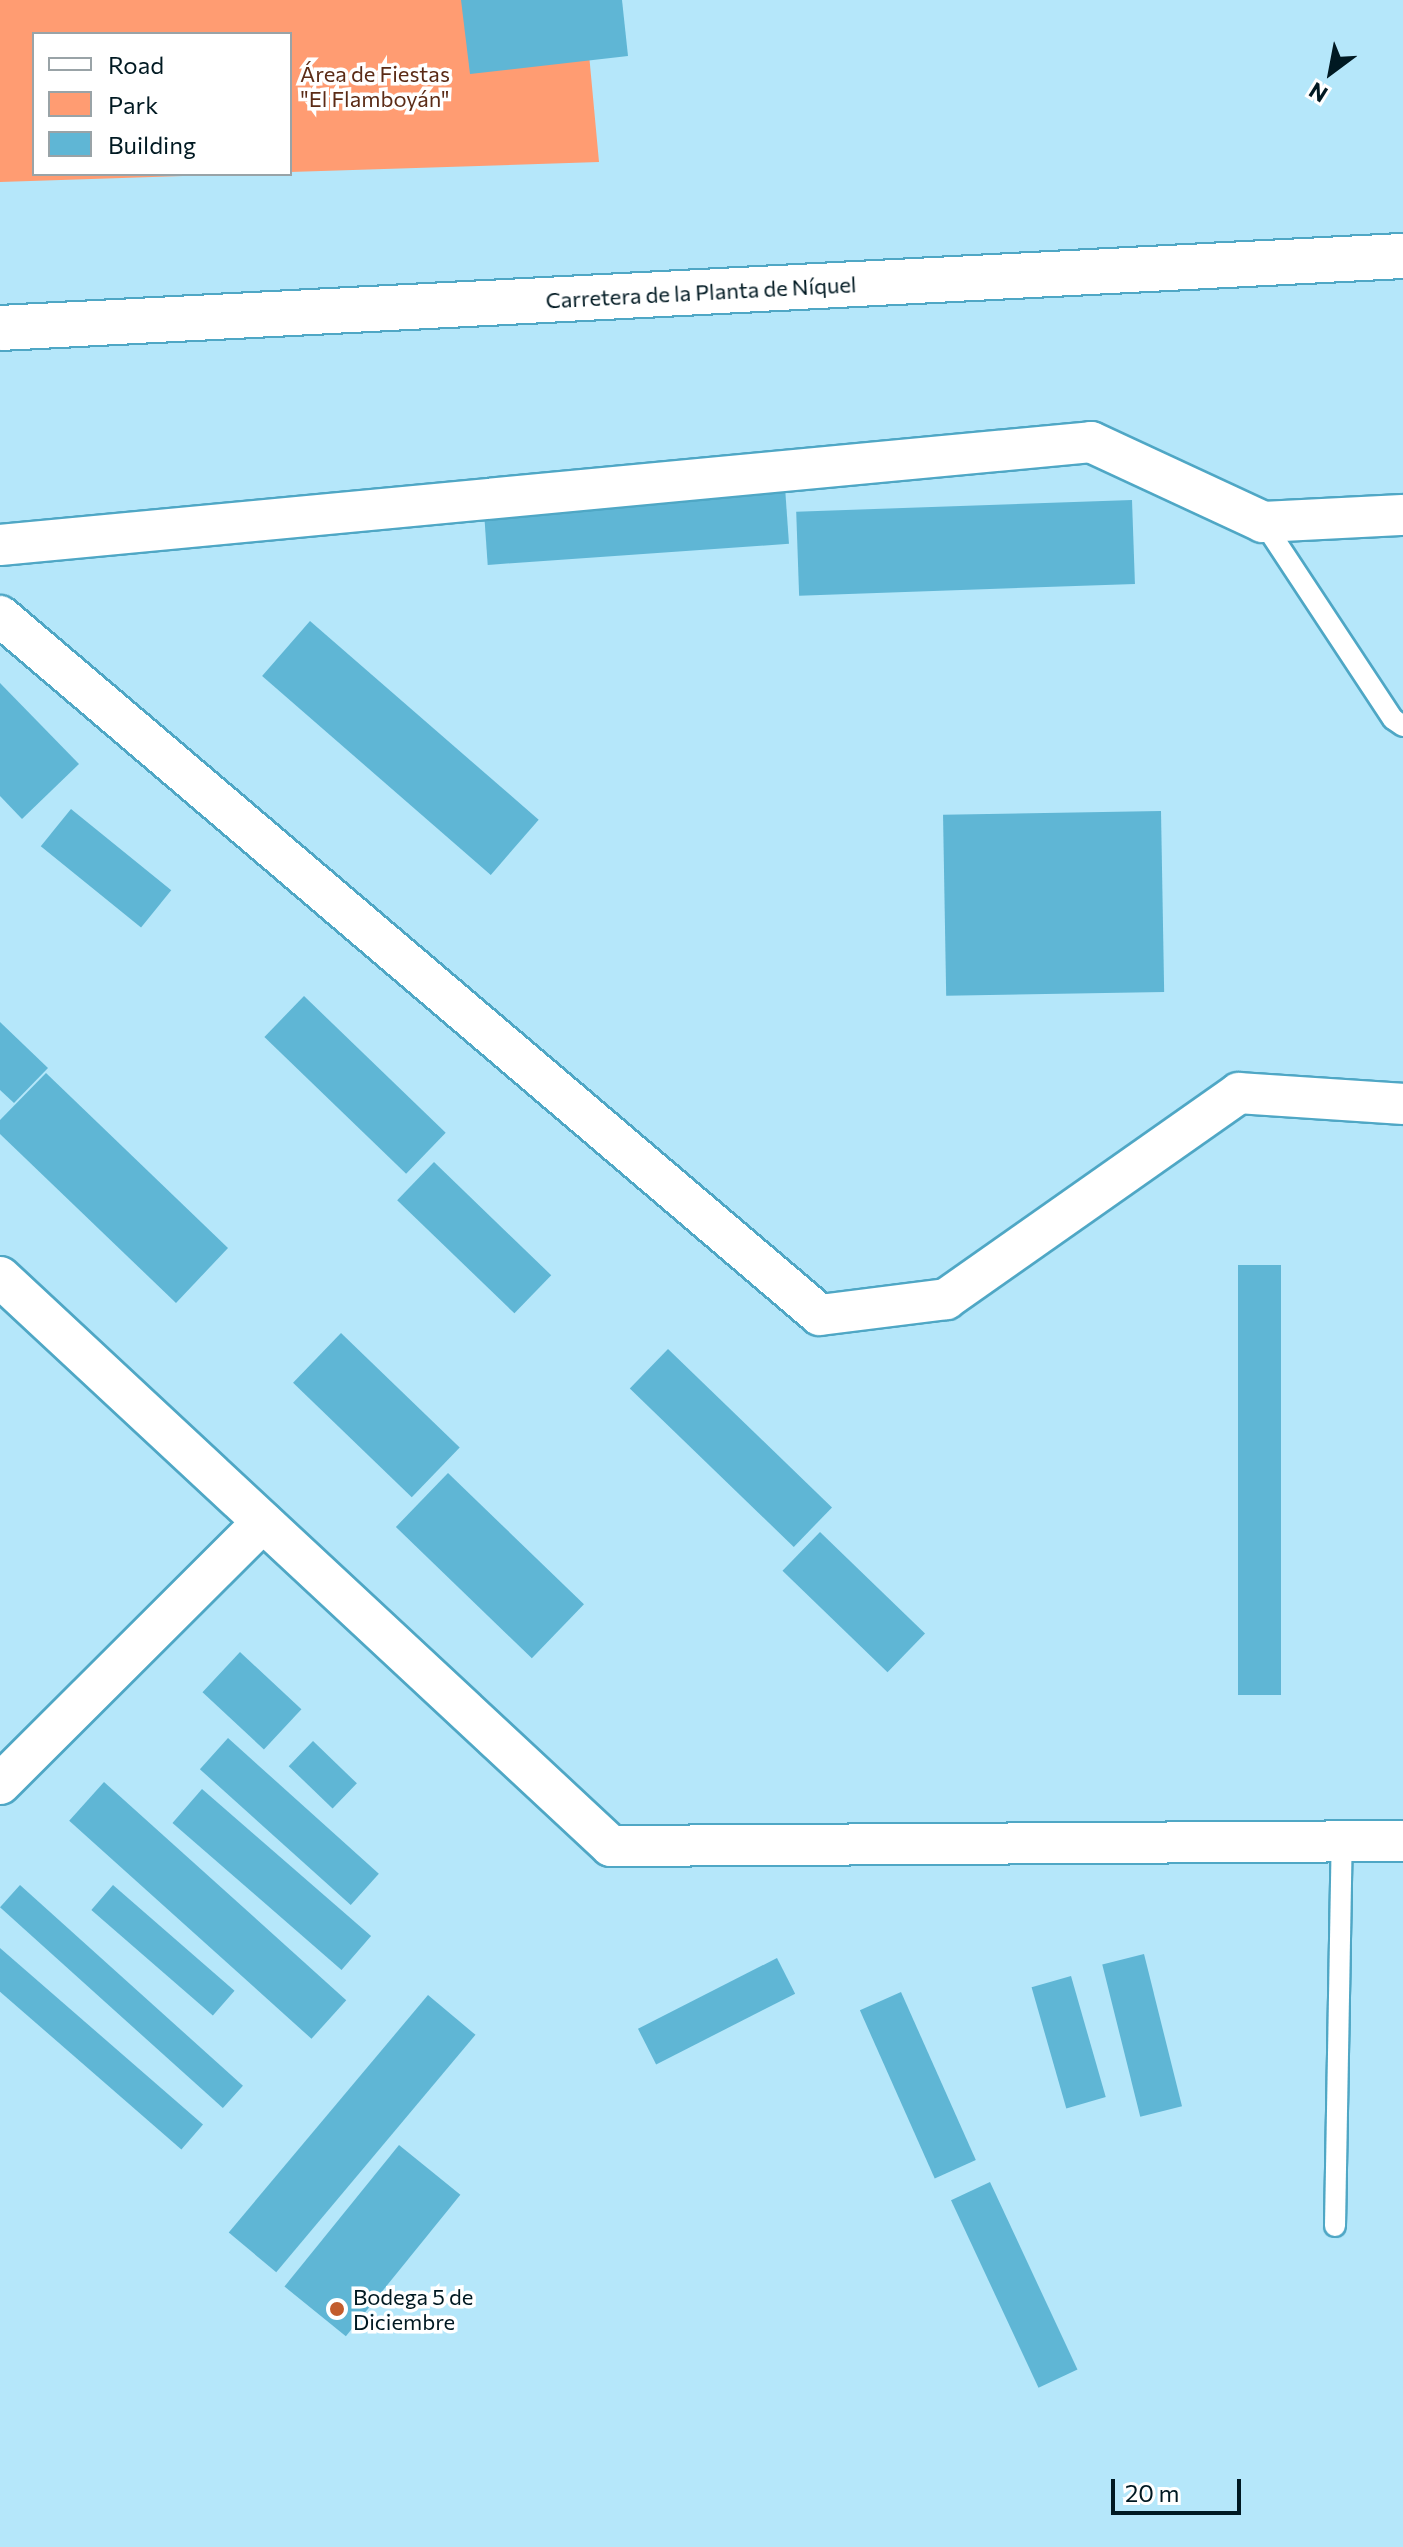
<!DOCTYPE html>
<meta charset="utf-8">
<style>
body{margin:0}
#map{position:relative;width:1403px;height:2547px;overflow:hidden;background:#b5e7fa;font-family:Commissioner,sans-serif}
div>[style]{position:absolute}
.green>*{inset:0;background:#ff9c72}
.building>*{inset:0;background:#5fb6d5;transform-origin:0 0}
.roads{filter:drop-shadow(2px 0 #4fa7c5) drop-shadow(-2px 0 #4fa7c5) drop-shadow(0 2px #4fa7c5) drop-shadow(0 -2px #4fa7c5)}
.service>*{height:20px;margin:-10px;padding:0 10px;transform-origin:10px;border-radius:10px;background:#fff}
.minor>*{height:40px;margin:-20px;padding:0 20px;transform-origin:20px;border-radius:20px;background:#fff}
.tertiary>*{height:44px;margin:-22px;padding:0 22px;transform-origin:22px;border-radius:22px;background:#fff}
.dots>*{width:22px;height:22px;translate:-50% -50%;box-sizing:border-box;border:4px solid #fff;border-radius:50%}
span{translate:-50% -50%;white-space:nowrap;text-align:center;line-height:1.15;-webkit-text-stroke:7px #fff;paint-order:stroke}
.park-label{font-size:22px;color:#5b2b16}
.street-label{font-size:22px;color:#001922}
.poi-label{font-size:22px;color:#001922}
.left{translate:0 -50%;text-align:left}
.legend{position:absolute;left:32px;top:32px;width:260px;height:144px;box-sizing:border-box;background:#fff;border:2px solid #99a3a7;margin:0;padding:10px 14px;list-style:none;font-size:24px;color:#001922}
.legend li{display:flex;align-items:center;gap:16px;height:40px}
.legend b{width:40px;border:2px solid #99a3a7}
.north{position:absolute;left:1291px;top:32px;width:80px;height:80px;-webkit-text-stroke:6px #fff;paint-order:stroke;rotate:212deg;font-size:22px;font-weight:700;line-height:32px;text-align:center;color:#001922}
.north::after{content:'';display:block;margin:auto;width:28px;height:36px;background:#001922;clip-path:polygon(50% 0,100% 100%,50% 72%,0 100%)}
.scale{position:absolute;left:1111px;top:2479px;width:130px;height:36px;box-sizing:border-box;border:4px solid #001922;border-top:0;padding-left:10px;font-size:24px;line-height:28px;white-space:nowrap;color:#001922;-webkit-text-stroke:6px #fff;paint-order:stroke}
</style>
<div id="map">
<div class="green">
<div style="clip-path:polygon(0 0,584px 0,599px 162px,290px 172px,290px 34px,34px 34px,34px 174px,244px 174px,0 182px)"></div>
</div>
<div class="building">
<div style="clip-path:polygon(461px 0,622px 0,628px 56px,470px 74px)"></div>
<div style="left:785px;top:487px;width:57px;height:302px;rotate:86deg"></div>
<div style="left:1132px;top:500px;width:84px;height:336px;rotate:88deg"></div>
<div style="left:310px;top:621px;width:303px;height:73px;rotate:41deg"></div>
<div style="clip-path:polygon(0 683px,79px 764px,22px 819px,0 796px)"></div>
<div style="left:71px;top:809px;width:129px;height:48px;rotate:39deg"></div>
<div style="left:1161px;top:811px;width:181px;height:218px;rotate:89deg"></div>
<div style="left:304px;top:996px;width:197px;height:57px;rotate:44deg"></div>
<div style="clip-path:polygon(0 1022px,48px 1068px,14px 1103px,0 1090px)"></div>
<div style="clip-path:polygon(46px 1073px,228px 1248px,176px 1303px,0 1134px,0 1120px)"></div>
<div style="left:434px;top:1162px;width:163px;height:53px;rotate:44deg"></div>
<div style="left:1238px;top:1265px;width:43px;height:430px"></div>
<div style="left:341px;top:1333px;width:165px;height:69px;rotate:44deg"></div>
<div style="left:668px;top:1349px;width:228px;height:55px;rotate:44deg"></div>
<div style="left:448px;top:1473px;width:189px;height:75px;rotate:44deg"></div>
<div style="left:820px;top:1532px;width:146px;height:54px;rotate:44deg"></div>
<div style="left:240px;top:1652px;width:84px;height:55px;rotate:43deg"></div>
<div style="left:228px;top:1738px;width:203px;height:42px;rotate:42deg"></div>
<div style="left:313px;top:1741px;width:61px;height:35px;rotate:44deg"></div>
<div style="left:104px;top:1782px;width:326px;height:52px;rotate:42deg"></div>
<div style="left:202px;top:1789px;width:224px;height:45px;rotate:41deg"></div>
<div style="left:20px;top:1885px;width:300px;height:30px;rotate:42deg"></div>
<div style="left:113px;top:1885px;width:161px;height:33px;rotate:41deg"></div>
<div style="left:0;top:1948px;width:269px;height:33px;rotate:41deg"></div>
<div style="left:1144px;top:1954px;width:157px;height:43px;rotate:76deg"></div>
<div style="left:777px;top:1958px;width:40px;height:156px;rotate:63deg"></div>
<div style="left:1071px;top:1976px;width:126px;height:41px;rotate:74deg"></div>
<div style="left:901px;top:1992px;width:184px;height:45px;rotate:66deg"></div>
<div style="left:428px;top:1995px;width:62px;height:310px;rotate:40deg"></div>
<div style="left:399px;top:2145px;width:79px;height:182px;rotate:39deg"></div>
<div style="left:990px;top:2182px;width:207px;height:43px;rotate:65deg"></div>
</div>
<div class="roads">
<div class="service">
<div style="left:1263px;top:522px;width:236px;rotate:56.6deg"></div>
<div style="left:1393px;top:719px;width:12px;rotate:35deg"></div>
<div style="left:1335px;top:2226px;width:385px;rotate:-89deg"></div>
</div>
<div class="minor">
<div style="left:0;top:545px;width:1096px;rotate:-5.39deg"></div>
<div style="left:1091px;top:442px;width:190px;rotate:24.9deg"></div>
<div style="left:1263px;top:522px;width:140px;rotate:-2.9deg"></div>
<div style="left:0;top:616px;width:1077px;rotate:40.45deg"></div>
<div style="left:820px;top:1315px;width:127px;rotate:-7.2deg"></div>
<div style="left:946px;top:1299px;width:358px;rotate:-35.1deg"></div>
<div style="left:1239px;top:1093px;width:164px;rotate:3.8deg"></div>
<div style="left:0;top:1277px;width:835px;rotate:42.96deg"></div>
<div style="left:611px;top:1846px;width:792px;rotate:-0.36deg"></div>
<div style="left:0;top:1784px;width:371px;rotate:-44.9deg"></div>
</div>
<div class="tertiary">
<div style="left:0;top:328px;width:1405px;rotate:-2.94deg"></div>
</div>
</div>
<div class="dots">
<div style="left:337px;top:2309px;background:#c25c2d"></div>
</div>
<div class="park-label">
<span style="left:375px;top:86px">Área de Fiestas<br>"El Flamboyán"</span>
</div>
<div class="street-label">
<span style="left:701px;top:292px;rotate:-3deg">Carretera de la Planta de Níquel</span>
</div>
<div class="poi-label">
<span class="left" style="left:353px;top:2309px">Bodega 5 de<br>Diciembre</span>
</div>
<ul class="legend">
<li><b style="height:10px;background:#fff"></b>Road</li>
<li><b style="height:22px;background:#ff9c72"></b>Park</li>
<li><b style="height:22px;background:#5fb6d5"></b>Building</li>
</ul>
<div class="north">N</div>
<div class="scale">20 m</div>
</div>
